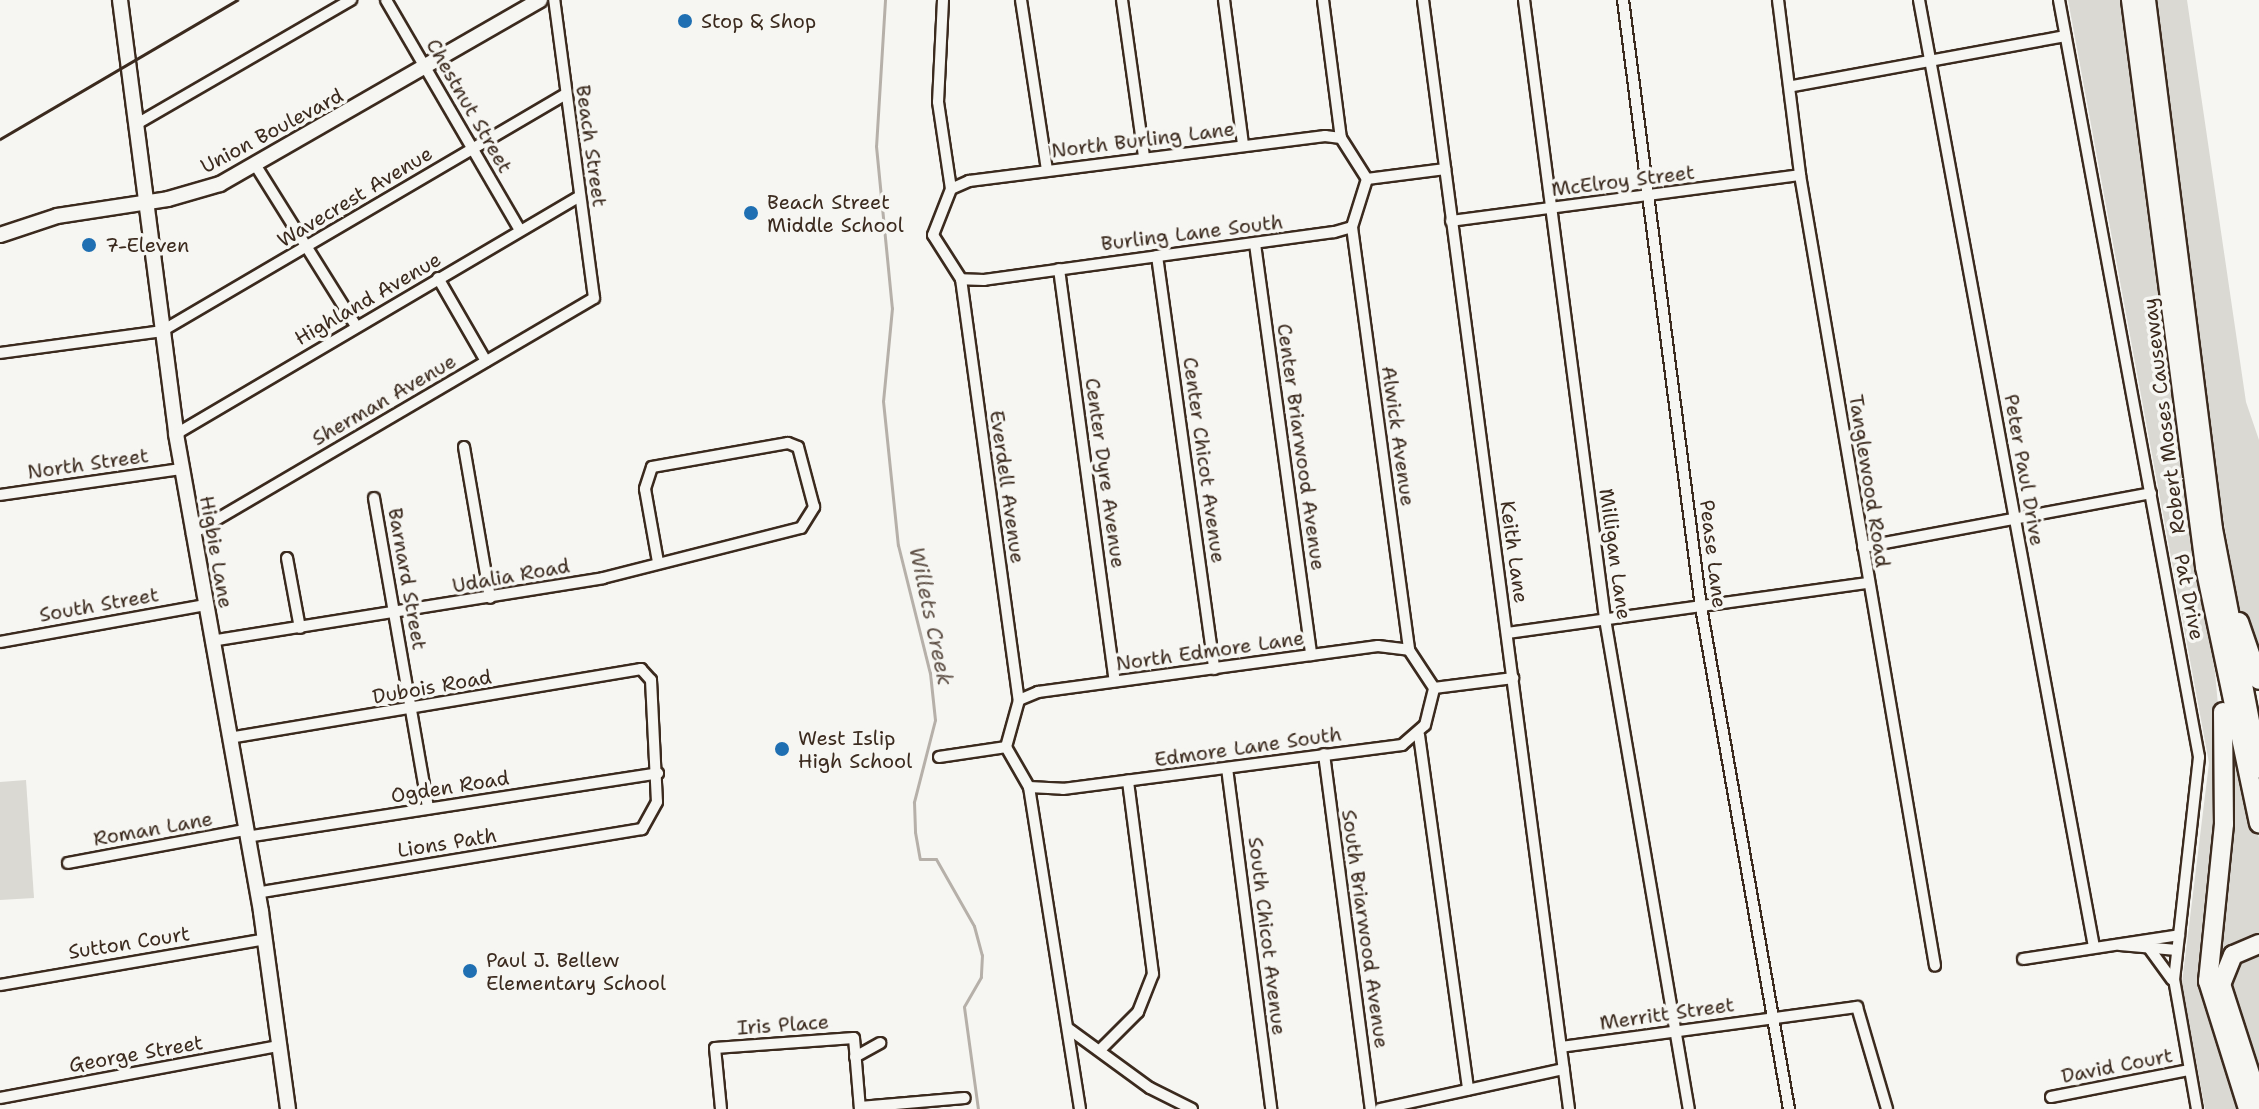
<!DOCTYPE html>
<style>
body{margin:0}
#map{position:relative;width:2259px;height:1109px;overflow:hidden;background:#f6f6f2;font-family:"Shantell Sans",sans-serif}
div>[style]{position:absolute}
.green>*{inset:0;background:#dad9d3}
.stream>*{height:3px;margin:-1.5px;padding:0 1.5px;transform-origin:1.5px;border-radius:1.5px;background:#b6b0a9}
.roads{filter:drop-shadow(2px 0 #3b2a1e) drop-shadow(-2px 0 #3b2a1e) drop-shadow(0 2px #3b2a1e) drop-shadow(0 -2px #3b2a1e)}
.street>*{height:10px;margin:-5px;padding:0 5px;transform-origin:5px;border-radius:5px;background:#f6f6f2}
.secondary>*{height:14px;margin:-7px;padding:0 7px;transform-origin:7px;border-radius:7px;background:#f6f6f2}
.highway>*{height:18px;margin:-9px;padding:0 9px;transform-origin:9px;border-radius:9px;background:#f6f6f2}
.rail>*{height:3px;margin:-1.5px;padding:0 1.5px;transform-origin:1.5px;border-radius:1.5px;background:#3b2a1e}
.dots>*{width:22px;height:22px;translate:-50% -50%;box-sizing:border-box;border:4px solid #f6f6f2;border-radius:50%}
span{translate:-50% -50%;white-space:nowrap;text-align:center;line-height:1.15;-webkit-text-stroke:7px #f6f6f2;paint-order:stroke}
.poi-label{font-size:20px;color:#3b2a1e}
.left{translate:0 -50%;text-align:left}
.street-label{font-size:20px;color:#3b2a1e}
.water-label{font-size:22px;color:#605248;font-style:italic}
</style>
<div id="map">
<div class="green">
<div style="clip-path:polygon(2068px 0,2126px 0,2196px 570px,2215px 672px,2222px 750px,2210px 922px,2244px 1109px,2205px 1109px,2182px 983px,2209px 763px)"></div>
<div style="clip-path:polygon(2153px 0,2187px 0,2246px 402px,2259px 440px,2259px 667px,2239px 608px,2218px 489px)"></div>
<div style="clip-path:polygon(2231px 742px,2259px 838px,2259px 942px,2244px 945px,2215px 997px)"></div>
<div style="clip-path:polygon(26px 780px,34px 898px,0 900px,0 782px)"></div>
<div style="clip-path:polygon(2259px 951px,2259px 1087px,2229px 1002px,2229px 970px,2237px 958px)"></div>
</div>
<div class="stream">
<div style="left:885px;top:0;width:146px;rotate:93.5deg"></div>
<div style="left:876px;top:146px;width:163px;rotate:84.4deg"></div>
<div style="left:892px;top:308px;width:93px;rotate:95.5deg"></div>
<div style="left:883px;top:401px;width:145px;rotate:84.1deg"></div>
<div style="left:898px;top:545px;width:132px;rotate:76deg"></div>
<div style="left:930px;top:673px;width:47px;rotate:83.9deg"></div>
<div style="left:935px;top:720px;width:85px;rotate:104.4deg"></div>
<div style="left:914px;top:802px;width:30px;rotate:88deg"></div>
<div style="left:915px;top:832px;width:27px;rotate:80deg"></div>
<div style="left:920px;top:859px;width:16px"></div>
<div style="left:936px;top:859px;width:77px;rotate:60.4deg"></div>
<div style="left:974px;top:926px;width:30px;rotate:75deg"></div>
<div style="left:982px;top:955px;width:22px;rotate:93deg"></div>
<div style="left:981px;top:977px;width:34px;rotate:120deg"></div>
<div style="left:964px;top:1007px;width:103px;rotate:82.2deg"></div>
</div>
<div class="roads">
<div class="street">
<div style="left:386px;top:0;width:266px;rotate:59.8deg"></div>
<div style="left:943px;top:0;width:102px;rotate:92.8deg"></div>
<div style="left:938px;top:102px;width:88px;rotate:81.5deg"></div>
<div style="left:1021px;top:0;width:172px;rotate:81.3deg"></div>
<div style="left:1122px;top:0;width:159px;rotate:82deg"></div>
<div style="left:1224px;top:0;width:146px;rotate:82.5deg"></div>
<div style="left:1323px;top:0;width:139px;rotate:82.6deg"></div>
<div style="left:1423px;top:0;width:1119px;rotate:82.5deg"></div>
<div style="left:1524px;top:0;width:624px;rotate:82.54deg"></div>
<div style="left:1605px;top:619px;width:497px;rotate:80.3deg"></div>
<div style="left:1623px;top:0;width:612px;rotate:82.68deg"></div>
<div style="left:1701px;top:607px;width:510px;rotate:80.06deg"></div>
<div style="left:1778px;top:0;width:176px;rotate:82.8deg"></div>
<div style="left:1800px;top:175px;width:802px;rotate:80.31deg"></div>
<div style="left:1919px;top:0;width:963px;rotate:79.53deg"></div>
<div style="left:2059px;top:0;width:770px;rotate:79.52deg"></div>
<div style="left:2199px;top:757px;width:223px;rotate:96.4deg"></div>
<div style="left:2174px;top:979px;width:132px;rotate:80deg"></div>
<div style="left:1793px;top:86px;width:277px;rotate:-10.4deg"></div>
<div style="left:135px;top:125px;width:250px;rotate:-30.1deg"></div>
<div style="left:1325px;top:136px;width:16px;rotate:7deg"></div>
<div style="left:1341px;top:138px;width:49px;rotate:57.6deg"></div>
<div style="left:1367px;top:179px;width:50px;rotate:107.4deg"></div>
<div style="left:1352px;top:227px;width:19px;rotate:164deg"></div>
<div style="left:1334px;top:232px;width:353px;rotate:172.2deg"></div>
<div style="left:984px;top:280px;width:23px;rotate:-178deg"></div>
<div style="left:961px;top:279px;width:52px;rotate:-122.5deg"></div>
<div style="left:933px;top:235px;width:49px;rotate:-68.6deg"></div>
<div style="left:951px;top:189px;width:20px;rotate:-24deg"></div>
<div style="left:969px;top:181px;width:359px;rotate:-7.2deg"></div>
<div style="left:256px;top:166px;width:189px;rotate:58deg"></div>
<div style="left:1367px;top:179px;width:79px;rotate:-7.3deg"></div>
<div style="left:1451px;top:221px;width:352px;rotate:-7.5deg"></div>
<div style="left:1352px;top:227px;width:427px;rotate:82.3deg"></div>
<div style="left:1255px;top:244px;width:415px;rotate:82.2deg"></div>
<div style="left:1157px;top:256px;width:417px;rotate:82.1deg"></div>
<div style="left:1059px;top:269px;width:416px;rotate:82.3deg"></div>
<div style="left:438px;top:278px;width:96px;rotate:60deg"></div>
<div style="left:961px;top:279px;width:425px;rotate:82.2deg"></div>
<div style="left:0;top:353px;width:163px;rotate:-7.7deg"></div>
<div style="left:162px;top:331px;width:468px;rotate:-30.4deg"></div>
<div style="left:176px;top:434px;width:469px;rotate:-30.5deg"></div>
<div style="left:464px;top:447px;width:153px;rotate:80.2deg"></div>
<div style="left:0;top:495px;width:183px;rotate:-8.2deg"></div>
<div style="left:374px;top:498px;width:315px;rotate:80.1deg"></div>
<div style="left:192px;top:534px;width:466px;rotate:-30.4deg"></div>
<div style="left:594px;top:298px;width:301px;rotate:-97.6deg"></div>
<div style="left:1863px;top:547px;width:293px;rotate:-10.6deg"></div>
<div style="left:287px;top:558px;width:71px;rotate:79.5deg"></div>
<div style="left:1507px;top:633px;width:363px;rotate:-7.9deg"></div>
<div style="left:211px;top:641px;width:397px;rotate:-9.1deg"></div>
<div style="left:603px;top:578px;width:204px;rotate:-14.2deg"></div>
<div style="left:801px;top:528px;width:25px;rotate:-58deg"></div>
<div style="left:814px;top:507px;width:62px;rotate:-104.9deg"></div>
<div style="left:798px;top:447px;width:11px;rotate:-158deg"></div>
<div style="left:788px;top:443px;width:138px;rotate:170deg"></div>
<div style="left:652px;top:467px;width:23px;rotate:108deg"></div>
<div style="left:645px;top:489px;width:74px;rotate:79.9deg"></div>
<div style="left:0;top:642px;width:208px;rotate:-10.2deg"></div>
<div style="left:1434px;top:688px;width:80px;rotate:-7.2deg"></div>
<div style="left:1419px;top:735px;width:358px;rotate:82.1deg"></div>
<div style="left:229px;top:738px;width:418px;rotate:-9.5deg"></div>
<div style="left:641px;top:669px;width:15px;rotate:48deg"></div>
<div style="left:651px;top:680px;width:122px;rotate:87.2deg"></div>
<div style="left:657px;top:802px;width:31px;rotate:119deg"></div>
<div style="left:642px;top:829px;width:390px;rotate:170.6deg"></div>
<div style="left:1324px;top:754px;width:358px;rotate:82.5deg"></div>
<div style="left:939px;top:757px;width:68px;rotate:-8.5deg"></div>
<div style="left:1227px;top:768px;width:344px;rotate:82.6deg"></div>
<div style="left:1029px;top:787px;width:34px;rotate:3deg"></div>
<div style="left:1063px;top:789px;width:342px;rotate:-7.4deg"></div>
<div style="left:1402px;top:745px;width:30px;rotate:-41deg"></div>
<div style="left:1425px;top:725px;width:38px;rotate:-76deg"></div>
<div style="left:246px;top:837px;width:417px;rotate:-8.8deg"></div>
<div style="left:68px;top:863px;width:180px;rotate:-10.6deg"></div>
<div style="left:2120px;top:945px;width:57px;rotate:5deg"></div>
<div style="left:2149px;top:948px;width:39px;rotate:54deg"></div>
<div style="left:2023px;top:959px;width:158px;rotate:-8.7deg"></div>
<div style="left:0;top:985px;width:269px;rotate:-9.8deg"></div>
<div style="left:1069px;top:1029px;width:100px;rotate:36.1deg"></div>
<div style="left:1150px;top:1088px;width:47px;rotate:26.6deg"></div>
<div style="left:1561px;top:1047px;width:299px;rotate:-7.7deg"></div>
<div style="left:1857px;top:1007px;width:106px;rotate:73.6deg"></div>
<div style="left:1102px;top:1048px;width:51px;rotate:-45deg"></div>
<div style="left:1138px;top:1012px;width:41px;rotate:-68.5deg"></div>
<div style="left:1153px;top:974px;width:195px;rotate:-97.4deg"></div>
<div style="left:855px;top:1057px;width:29px;rotate:-29deg"></div>
<div style="left:2051px;top:1097px;width:141px;rotate:-11.1deg"></div>
<div style="left:0;top:1098px;width:284px;rotate:-10.6deg"></div>
<div style="left:860px;top:1107px;width:105px;rotate:-4.9deg"></div>
<div style="left:721px;top:1109px;width:61px;rotate:-95.6deg"></div>
<div style="left:715px;top:1048px;width:139px;rotate:-4.1deg"></div>
<div style="left:854px;top:1038px;width:71px;rotate:85.2deg"></div>
<div style="left:1080px;top:1109px;width:326px;rotate:-99deg"></div>
<div style="left:1029px;top:787px;width:46px;rotate:-119.9deg"></div>
<div style="left:1006px;top:747px;width:49px;rotate:-74.5deg"></div>
<div style="left:1019px;top:700px;width:21px;rotate:-23deg"></div>
<div style="left:1038px;top:692px;width:343px;rotate:-7.7deg"></div>
<div style="left:1378px;top:646px;width:31px;rotate:7deg"></div>
<div style="left:1409px;top:650px;width:45px;rotate:56.7deg"></div>
<div style="left:1380px;top:1109px;width:188px;rotate:-12.3deg"></div>
</div>
<div class="secondary">
<div style="left:120px;top:0;width:438px;rotate:82.6deg"></div>
<div style="left:176px;top:434px;width:485px;rotate:79.9deg"></div>
<div style="left:261px;top:912px;width:199px;rotate:82.2deg"></div>
<div style="left:0;top:235px;width:60px;rotate:-18.4deg"></div>
<div style="left:57px;top:216px;width:112px;rotate:-8.7deg"></div>
<div style="left:168px;top:199px;width:54px;rotate:-16.1deg"></div>
<div style="left:220px;top:184px;width:369px;rotate:-29.9deg"></div>
</div>
<div class="highway">
<div style="left:2131px;top:0;width:572px;rotate:82.56deg"></div>
<div style="left:2205px;top:567px;width:262px;rotate:78.1deg"></div>
<div style="left:2146px;top:0;width:533px;rotate:82.78deg"></div>
<div style="left:2213px;top:529px;width:244px;rotate:79.1deg"></div>
<div style="left:2239px;top:622px;width:61px;rotate:71deg"></div>
<div style="left:2223px;top:712px;width:112px;rotate:89.5deg"></div>
<div style="left:2224px;top:824px;width:158px;rotate:95.8deg"></div>
<div style="left:2208px;top:981px;width:134px;rotate:72.6deg"></div>
<div style="left:2259px;top:944px;width:28px;rotate:157deg"></div>
<div style="left:2233px;top:955px;width:31px;rotate:112deg"></div>
<div style="left:2221px;top:984px;width:124px;rotate:72.1deg"></div>
</div>
</div>
<div class="rail">
<div style="left:0;top:139px;width:275px;rotate:-30.4deg"></div>
</div>
<div class="dots">
<div style="left:685px;top:21px;background:#1f6fb2"></div>
<div style="left:751px;top:213px;background:#1f6fb2"></div>
<div style="left:89px;top:245px;background:#1f6fb2"></div>
<div style="left:782px;top:749px;background:#1f6fb2"></div>
<div style="left:470px;top:971px;background:#1f6fb2"></div>
</div>
<div class="poi-label">
<span class="left" style="left:701px;top:21px">Stop &amp; Shop</span>
<span class="left" style="left:767px;top:214px">Beach Street<br>Middle School</span>
<span class="left" style="left:105px;top:245px">7-Eleven</span>
<span class="left" style="left:798px;top:750px">West Islip<br>High School</span>
<span class="left" style="left:486px;top:972px">Paul J. Bellew<br>Elementary School</span>
</div>
<div class="street-label">
<span style="left:469px;top:106px;rotate:60deg">Chestnut Street</span>
<span style="left:272px;top:131px;rotate:-28deg">Union Boulevard</span>
<span style="left:1143px;top:140px;rotate:-7deg">North Burling Lane</span>
<span style="left:591px;top:146px;rotate:82deg">Beach Street</span>
<span style="left:1623px;top:181px;rotate:-7deg">McElroy Street</span>
<span style="left:355px;top:197px;rotate:-31deg">Wavecrest Avenue</span>
<span style="left:1192px;top:233px;rotate:-7deg">Burling Lane South</span>
<span style="left:368px;top:299px;rotate:-30deg">Highland Avenue</span>
<span style="left:384px;top:400px;rotate:-30deg">Sherman Avenue</span>
<span style="left:2164px;top:416px;rotate:-97deg">Robert Moses Causeway</span>
<span style="left:1398px;top:436px;rotate:82deg">Alwick Avenue</span>
<span style="left:1301px;top:447px;rotate:82deg">Center Briarwood Avenue</span>
<span style="left:1204px;top:460px;rotate:82deg">Center Chicot Avenue</span>
<span style="left:88px;top:464px;rotate:-8deg">North Street</span>
<span style="left:2024px;top:470px;rotate:80deg">Peter Paul Drive</span>
<span style="left:1105px;top:473px;rotate:82deg">Center Dyre Avenue</span>
<span style="left:1869px;top:481px;rotate:81deg">Tanglewood Road</span>
<span style="left:1007px;top:487px;rotate:82deg">Everdell Avenue</span>
<span style="left:216px;top:552px;rotate:80deg">Higbie Lane</span>
<span style="left:1514px;top:552px;rotate:82deg">Keith Lane</span>
<span style="left:1615px;top:554px;rotate:82deg">Milligan Lane</span>
<span style="left:1713px;top:554px;rotate:83deg">Pease Lane</span>
<span style="left:511px;top:576px;rotate:-10deg">Udalia Road</span>
<span style="left:407px;top:579px;rotate:80deg">Barnard Street</span>
<span style="left:2189px;top:597px;rotate:79deg">Pat Drive</span>
<span style="left:99px;top:605px;rotate:-10deg">South Street</span>
<span style="left:1210px;top:651px;rotate:-8deg">North Edmore Lane</span>
<span style="left:432px;top:687px;rotate:-10deg">Dubois Road</span>
<span style="left:1248px;top:747px;rotate:-8deg">Edmore Lane South</span>
<span style="left:450px;top:787px;rotate:-9deg">Ogden Road</span>
<span style="left:153px;top:829px;rotate:-10deg">Roman Lane</span>
<span style="left:447px;top:843px;rotate:-9deg">Lions Path</span>
<span style="left:1365px;top:929px;rotate:82deg">South Briarwood Avenue</span>
<span style="left:1267px;top:936px;rotate:83deg">South Chicot Avenue</span>
<span style="left:129px;top:943px;rotate:-9deg">Sutton Court</span>
<span style="left:1667px;top:1014px;rotate:-8deg">Merritt Street</span>
<span style="left:783px;top:1025px;rotate:-4deg">Iris Place</span>
<span style="left:136px;top:1054px;rotate:-10deg">George Street</span>
<span style="left:2117px;top:1066px;rotate:-11deg">David Court</span>
</div>
<div class="water-label">
<span style="left:931px;top:616px;rotate:78deg">Willets Creek</span>
</div>
</div>
